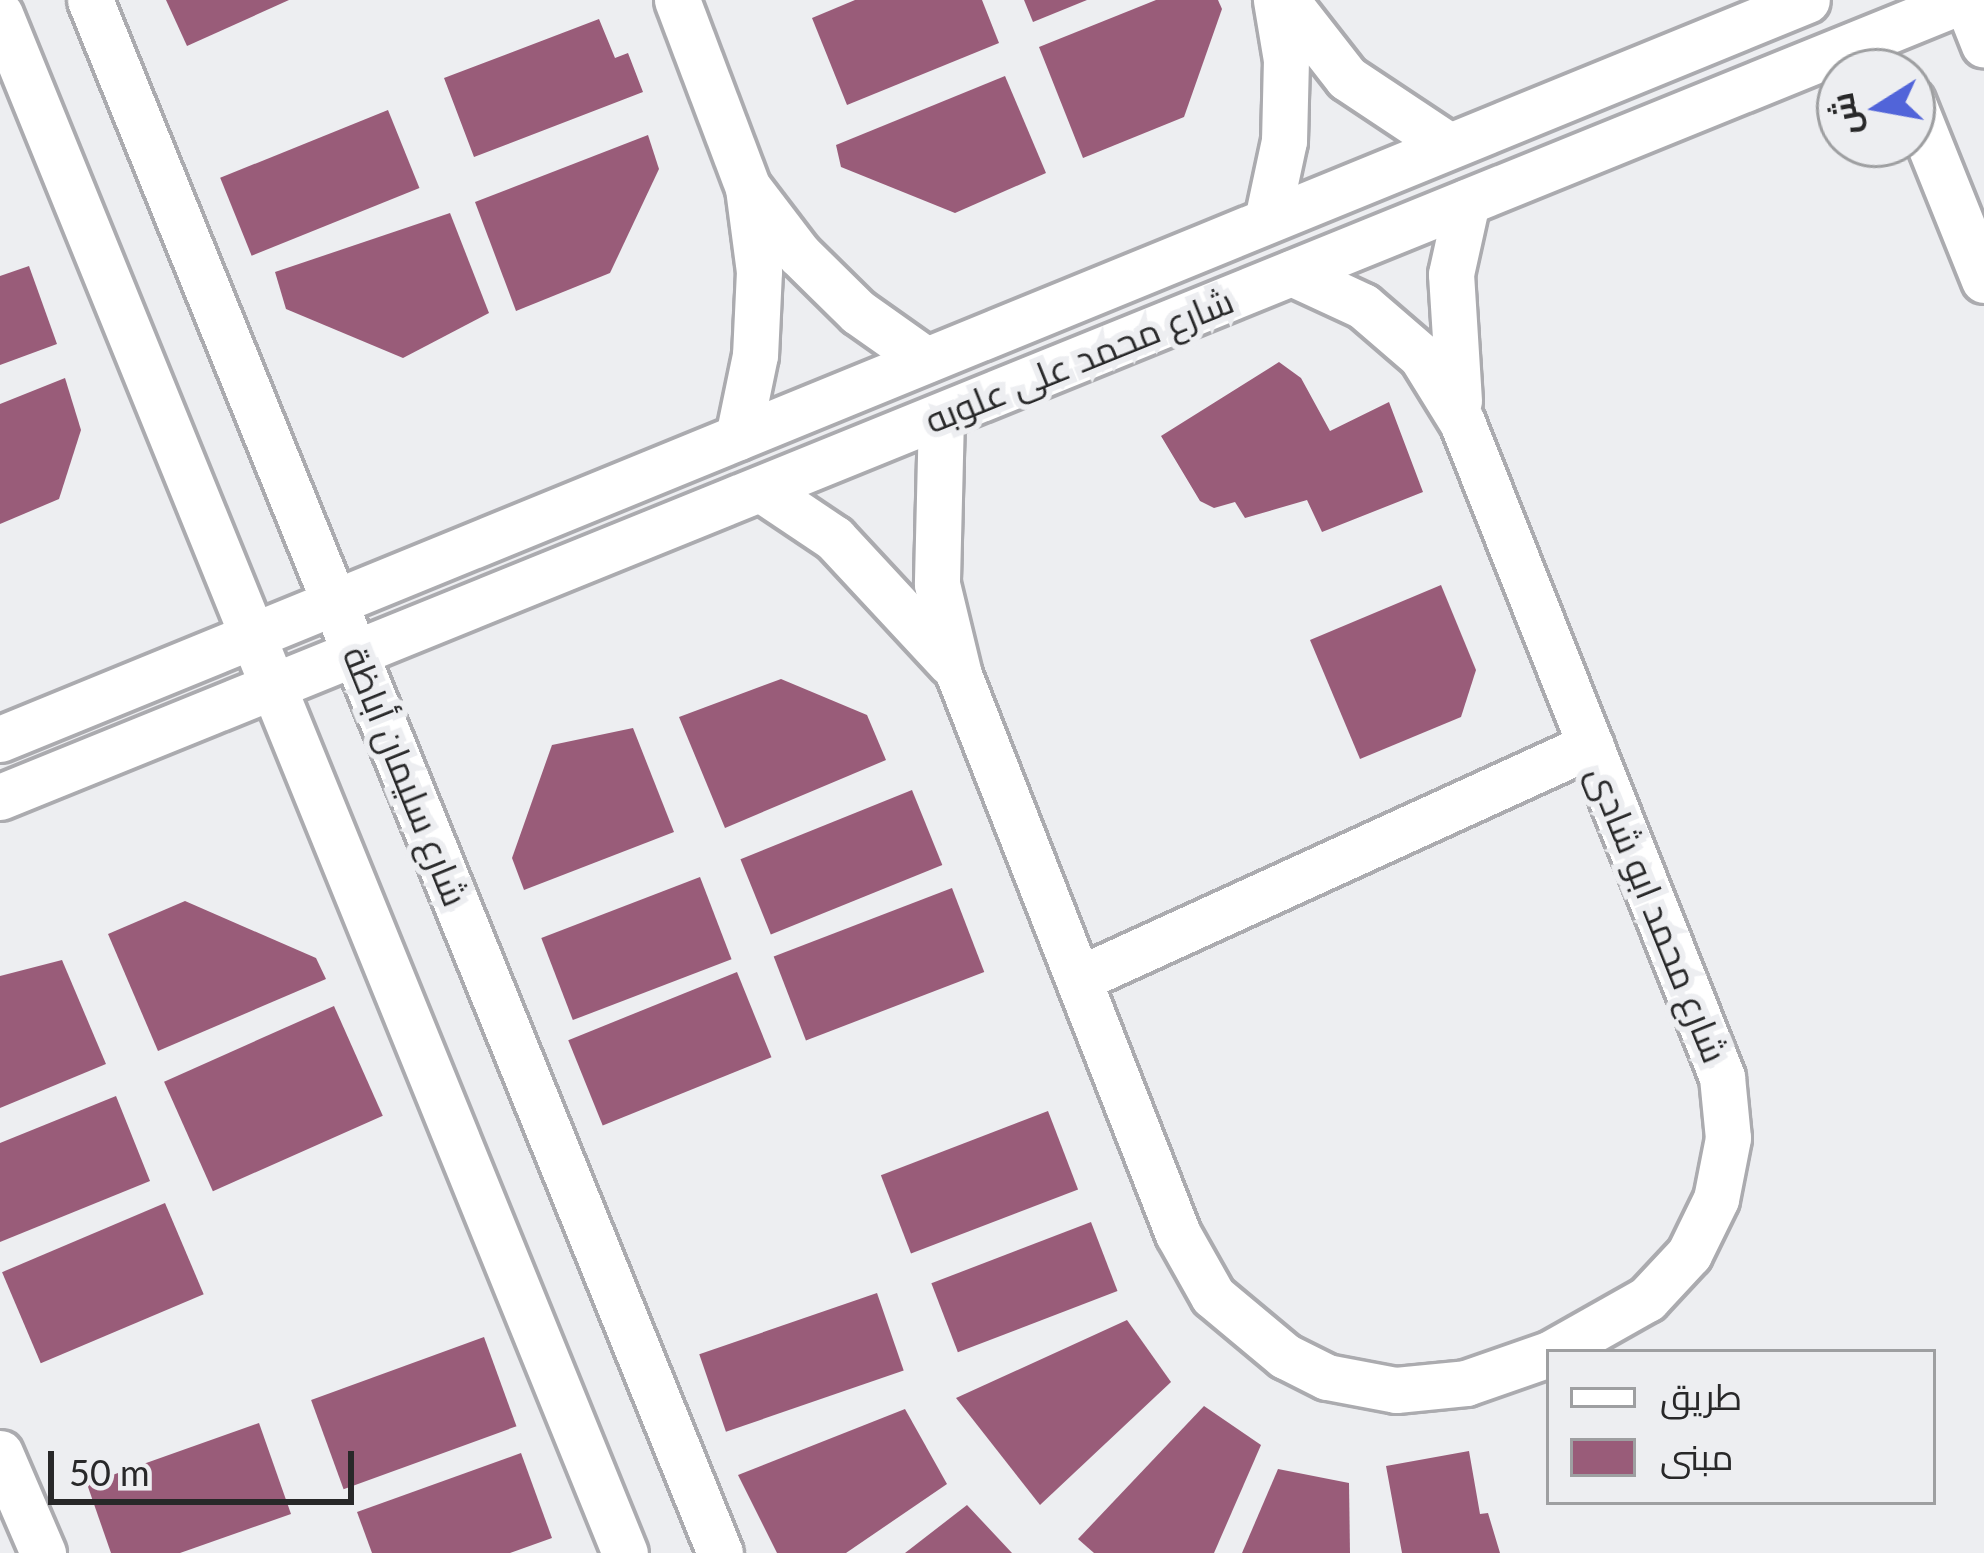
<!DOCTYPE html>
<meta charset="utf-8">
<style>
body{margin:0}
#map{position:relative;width:1984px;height:1553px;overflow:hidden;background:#edeef1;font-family:Lato,Cairo,sans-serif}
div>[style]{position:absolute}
.building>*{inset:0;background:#995c79;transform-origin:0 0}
.roads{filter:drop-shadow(3px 0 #ababaf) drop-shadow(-3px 0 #ababaf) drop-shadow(0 3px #ababaf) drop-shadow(0 -3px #ababaf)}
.minor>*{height:45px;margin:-22.5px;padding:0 22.5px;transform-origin:22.5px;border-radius:22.5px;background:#fff}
span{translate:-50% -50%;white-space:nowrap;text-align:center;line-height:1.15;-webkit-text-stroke:12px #edeef1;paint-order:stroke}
.street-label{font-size:36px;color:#282829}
.legend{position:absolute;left:1546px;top:1349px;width:390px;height:156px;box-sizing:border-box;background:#edeef1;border:3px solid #9e9fa1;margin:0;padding:15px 21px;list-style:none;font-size:36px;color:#282829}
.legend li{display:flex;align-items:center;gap:24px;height:60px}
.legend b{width:60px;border:3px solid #9e9fa1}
.north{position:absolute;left:1816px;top:48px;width:120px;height:120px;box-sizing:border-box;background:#edeef1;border:3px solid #9e9fa1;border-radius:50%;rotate:259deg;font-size:33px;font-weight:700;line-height:48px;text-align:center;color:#282829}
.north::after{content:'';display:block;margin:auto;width:42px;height:54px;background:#5164d9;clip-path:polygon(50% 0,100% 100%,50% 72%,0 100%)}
.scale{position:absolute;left:48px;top:1451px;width:306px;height:54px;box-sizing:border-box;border:6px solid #282829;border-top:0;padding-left:15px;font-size:36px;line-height:42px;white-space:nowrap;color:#282829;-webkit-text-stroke:9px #edeef1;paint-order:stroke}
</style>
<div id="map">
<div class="building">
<div style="clip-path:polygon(166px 0,289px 0,187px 46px)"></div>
<div style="clip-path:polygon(855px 0,982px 0,999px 43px,847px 105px,812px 18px)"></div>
<div style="clip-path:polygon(1024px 0,1087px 0,1033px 22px)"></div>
<div style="clip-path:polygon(1156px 0,1218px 0,1222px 9px,1184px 117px,1083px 158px,1039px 47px)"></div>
<div style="clip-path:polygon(599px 19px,615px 58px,628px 53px,643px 92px,474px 157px,444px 78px)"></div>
<div style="clip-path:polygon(1005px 76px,1046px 173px,955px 213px,841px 167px,836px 145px)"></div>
<div style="left:388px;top:110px;width:84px;height:181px;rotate:68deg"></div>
<div style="clip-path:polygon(648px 135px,659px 169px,610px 273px,516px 311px,475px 202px)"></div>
<div style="clip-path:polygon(450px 213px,489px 313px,403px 358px,286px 309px,275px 272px)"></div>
<div style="clip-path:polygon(29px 266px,57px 344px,0 365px,0 276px)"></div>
<div style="clip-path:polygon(1279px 362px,1301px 378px,1330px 431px,1389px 402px,1423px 492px,1322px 532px,1307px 500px,1245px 518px,1235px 502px,1214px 508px,1200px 501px,1161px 436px)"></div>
<div style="clip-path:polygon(65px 378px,81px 430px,59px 499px,0 524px,0 404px)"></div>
<div style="clip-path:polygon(1441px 585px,1476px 670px,1461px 717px,1360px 759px,1310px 640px)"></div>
<div style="clip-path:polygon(781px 679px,867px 715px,886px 760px,725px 828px,679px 717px)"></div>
<div style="clip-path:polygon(633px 728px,674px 832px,524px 890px,512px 858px,552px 745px)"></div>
<div style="left:912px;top:790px;width:81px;height:185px;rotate:68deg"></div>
<div style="left:700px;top:877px;width:88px;height:170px;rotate:69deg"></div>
<div style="left:952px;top:888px;width:90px;height:191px;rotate:69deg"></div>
<div style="clip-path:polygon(185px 901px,316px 958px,326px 979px,158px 1051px,108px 934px)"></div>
<div style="clip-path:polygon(62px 960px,106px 1064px,0 1108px,0 976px)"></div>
<div style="left:737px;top:972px;width:92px;height:182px;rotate:68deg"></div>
<div style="left:334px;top:1006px;width:120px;height:186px;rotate:66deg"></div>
<div style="clip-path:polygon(116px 1096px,150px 1181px,0 1242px,0 1143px)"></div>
<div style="left:1048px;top:1111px;width:84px;height:179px;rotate:69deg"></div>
<div style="left:165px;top:1203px;width:99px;height:177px;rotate:67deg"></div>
<div style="left:1091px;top:1222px;width:74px;height:171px;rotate:69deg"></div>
<div style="left:877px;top:1293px;width:82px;height:188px;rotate:71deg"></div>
<div style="clip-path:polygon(1127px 1320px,1171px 1382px,1040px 1505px,956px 1398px)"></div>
<div style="left:484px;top:1337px;width:95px;height:184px;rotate:70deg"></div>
<div style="clip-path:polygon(1204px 1406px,1261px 1445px,1214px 1553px,1094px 1553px,1078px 1539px)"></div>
<div style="clip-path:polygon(905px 1409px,947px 1484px,846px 1553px,777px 1553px,738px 1475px)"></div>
<div style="clip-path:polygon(259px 1423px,291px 1514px,180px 1553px,111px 1553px,87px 1484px)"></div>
<div style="clip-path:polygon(1469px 1451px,1480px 1514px,1488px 1513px,1500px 1553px,1402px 1553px,1386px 1466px)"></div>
<div style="clip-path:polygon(521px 1453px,552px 1538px,510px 1553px,372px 1553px,357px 1512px)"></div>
<div style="clip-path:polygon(1278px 1469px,1349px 1483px,1350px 1553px,1242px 1553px)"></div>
<div style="clip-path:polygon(967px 1505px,1012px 1553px,905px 1553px)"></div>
</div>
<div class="roads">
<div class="minor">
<div style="left:90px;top:0;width:1676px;rotate:67.92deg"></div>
<div style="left:677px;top:0;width:201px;rotate:69.3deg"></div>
<div style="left:748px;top:188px;width:84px;rotate:82.5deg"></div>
<div style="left:759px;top:271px;width:84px;rotate:92.7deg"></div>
<div style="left:755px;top:355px;width:84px;rotate:101.7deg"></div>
<div style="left:1286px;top:0;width:99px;rotate:52deg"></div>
<div style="left:1347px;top:78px;width:121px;rotate:33.6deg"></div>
<div style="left:1966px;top:0;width:48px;rotate:68.2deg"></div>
<div style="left:0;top:14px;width:1661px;rotate:67.9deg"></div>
<div style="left:1912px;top:101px;width:193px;rotate:68.1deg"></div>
<div style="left:750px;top:190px;width:81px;rotate:52.6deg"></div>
<div style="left:799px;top:254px;width:83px;rotate:44.5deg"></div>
<div style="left:858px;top:312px;width:83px;rotate:35.2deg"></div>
<div style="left:1267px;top:220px;width:81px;rotate:-77.9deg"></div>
<div style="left:1284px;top:141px;width:81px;rotate:-88.6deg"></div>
<div style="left:1286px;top:60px;width:61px;rotate:-99.5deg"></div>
<div style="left:1292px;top:273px;width:78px;rotate:24.9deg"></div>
<div style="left:1363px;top:306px;width:77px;rotate:40.8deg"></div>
<div style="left:1421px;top:356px;width:78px;rotate:58.2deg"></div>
<div style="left:1462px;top:422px;width:705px;rotate:68.35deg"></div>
<div style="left:1722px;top:1077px;width:61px;rotate:84.4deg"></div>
<div style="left:1728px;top:1138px;width:62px;rotate:101.1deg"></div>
<div style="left:1716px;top:1199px;width:61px;rotate:116.1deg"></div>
<div style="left:1689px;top:1254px;width:62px;rotate:133deg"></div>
<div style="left:1647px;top:1299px;width:108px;rotate:150.6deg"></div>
<div style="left:1459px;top:401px;width:127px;rotate:-93.6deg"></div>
<div style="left:1451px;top:274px;width:74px;rotate:-77.5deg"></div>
<div style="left:941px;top:416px;width:168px;rotate:91.4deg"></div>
<div style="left:937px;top:584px;width:94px;rotate:76.4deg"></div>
<div style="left:959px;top:675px;width:600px;rotate:68.61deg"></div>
<div style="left:1178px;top:1234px;width:71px;rotate:60.6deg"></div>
<div style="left:1213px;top:1296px;width:94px;rotate:39.8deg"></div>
<div style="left:1285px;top:1356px;width:47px;rotate:26.6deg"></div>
<div style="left:1327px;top:1377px;width:70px;rotate:10.7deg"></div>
<div style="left:1396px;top:1390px;width:70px;rotate:-5.7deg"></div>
<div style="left:1466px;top:1383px;width:88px;rotate:-19.3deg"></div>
<div style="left:761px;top:489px;width:88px;rotate:33.9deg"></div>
<div style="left:834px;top:538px;width:171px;rotate:47.1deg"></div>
<div style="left:0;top:739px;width:1952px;rotate:-22.24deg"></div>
<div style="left:0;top:797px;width:2120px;rotate:-22.09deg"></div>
<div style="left:1083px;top:977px;width:558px;rotate:-24.55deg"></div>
<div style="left:0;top:1453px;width:109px;rotate:66.7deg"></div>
</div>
</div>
<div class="street-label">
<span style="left:1079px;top:360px;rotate:-22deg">شارع محمد على علوبه</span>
<span style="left:406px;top:776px;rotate:68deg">شارع سليمان أباظة</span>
<span style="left:1658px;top:914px;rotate:68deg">شارع محمد ابو شادى</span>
</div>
<ul class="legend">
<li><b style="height:15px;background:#fff"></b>طريق</li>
<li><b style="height:33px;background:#995c79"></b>مبنى</li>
</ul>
<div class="north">ش</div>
<div class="scale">50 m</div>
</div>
